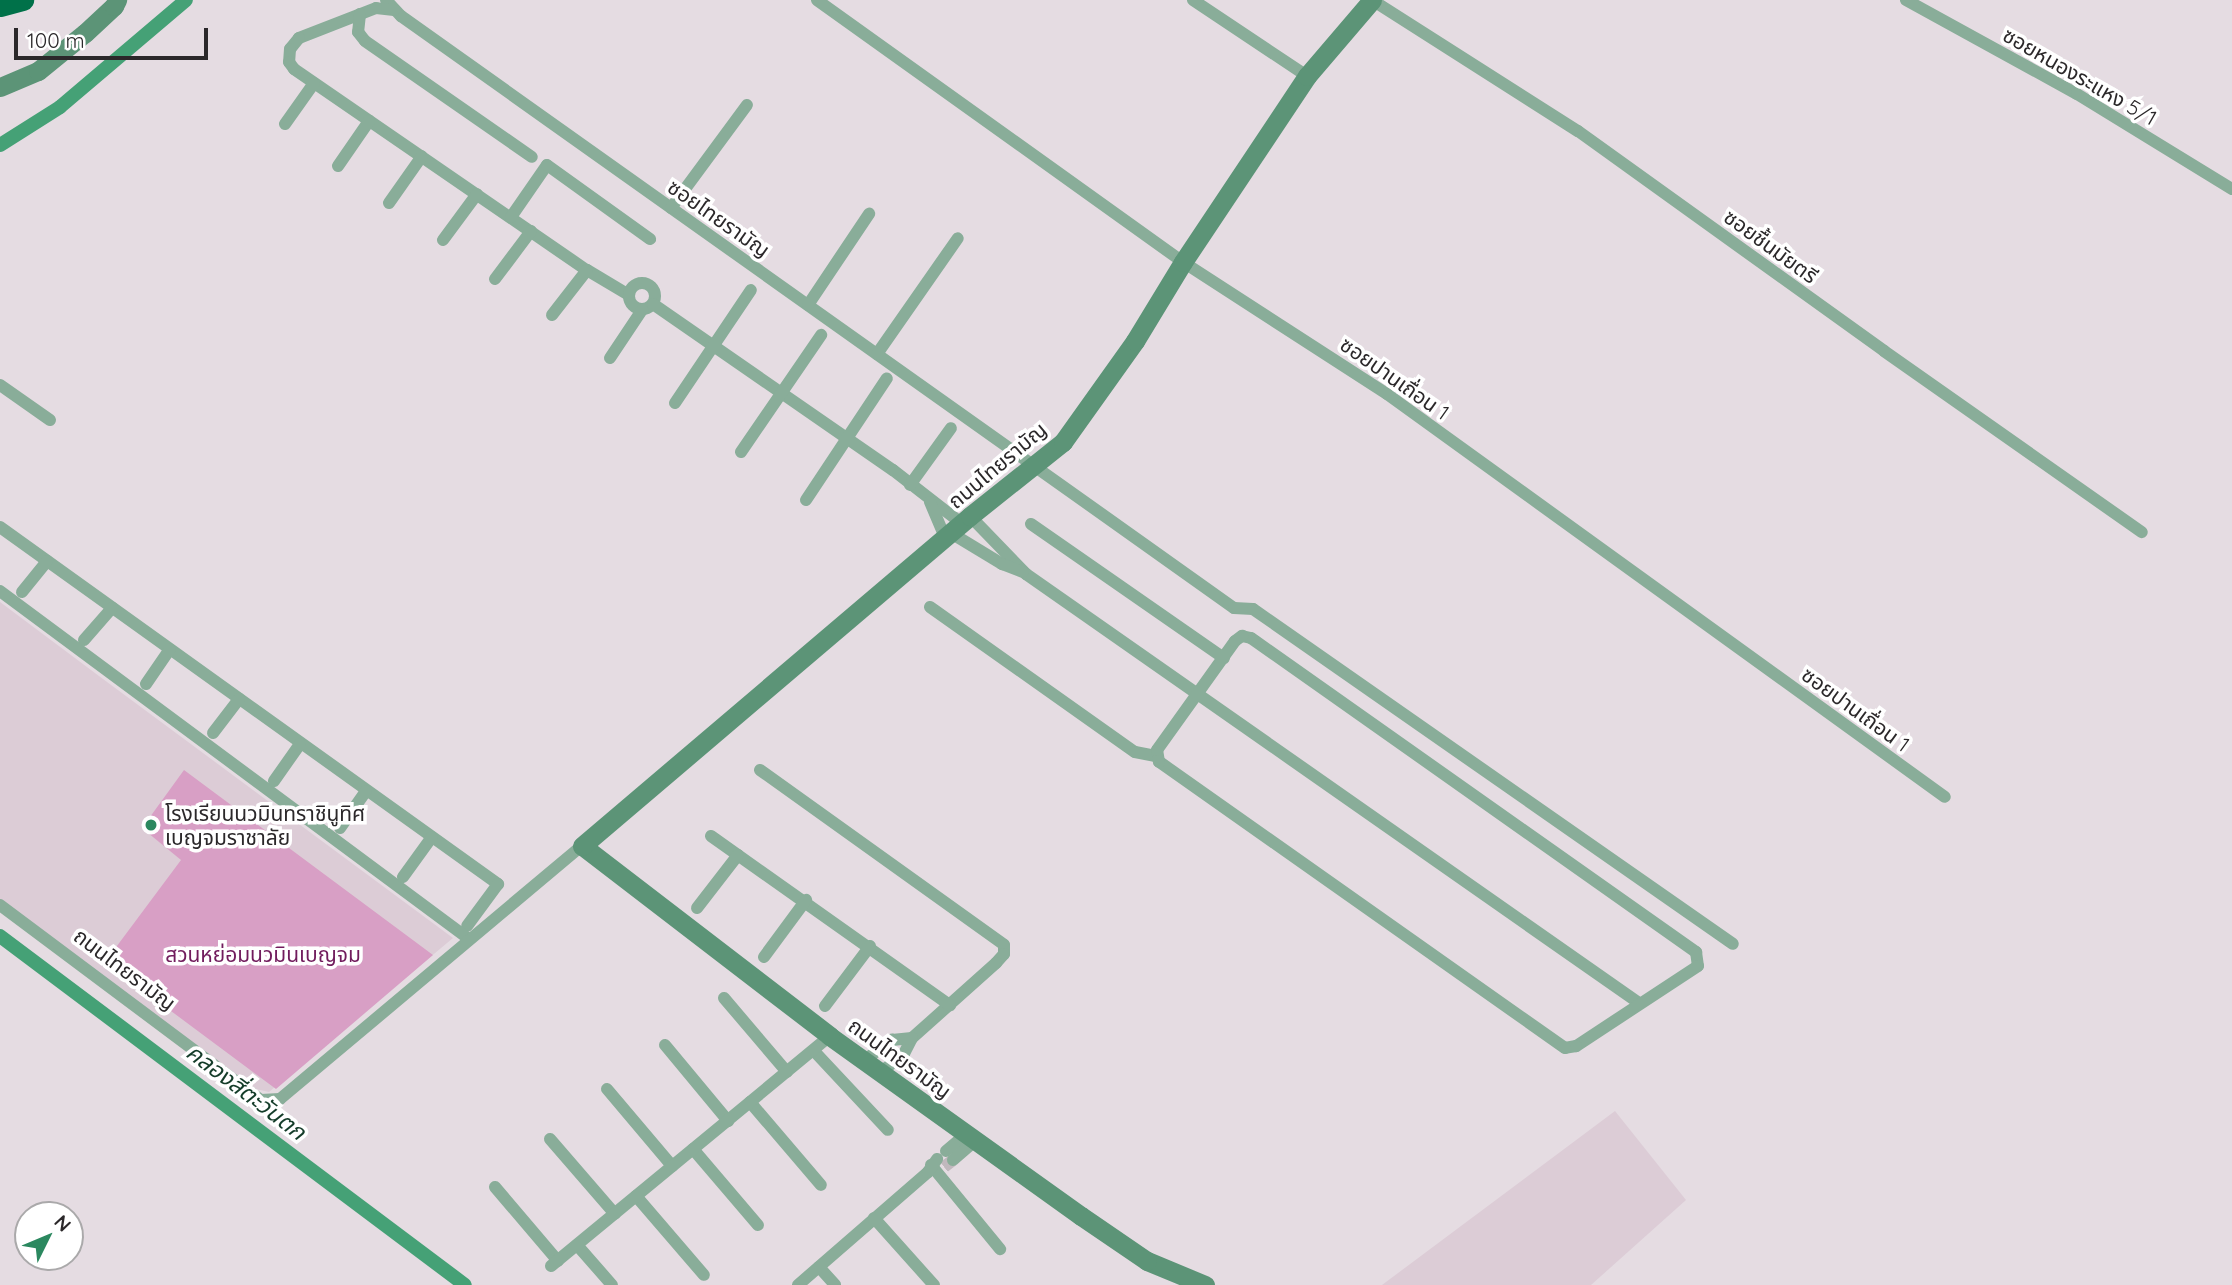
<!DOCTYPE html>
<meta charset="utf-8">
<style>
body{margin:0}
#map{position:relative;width:2232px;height:1285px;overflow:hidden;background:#e5dce2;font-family:Quicksand,"Noto Sans Thai",sans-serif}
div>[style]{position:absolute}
.built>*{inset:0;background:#dcccd6}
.green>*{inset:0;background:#d89fc5}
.canal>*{height:14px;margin:-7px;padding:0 7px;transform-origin:7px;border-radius:7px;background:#45a176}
.street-tunnel>*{height:12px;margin-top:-6px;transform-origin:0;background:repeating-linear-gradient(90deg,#c0b8bd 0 12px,transparent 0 18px)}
.street>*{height:12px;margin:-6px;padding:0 6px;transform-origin:6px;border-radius:6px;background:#89ad99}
.street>.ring{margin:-6px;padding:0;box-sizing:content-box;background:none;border:12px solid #89ad99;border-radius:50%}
.secondary>*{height:19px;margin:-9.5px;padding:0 9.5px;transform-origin:9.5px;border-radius:9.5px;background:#5c9477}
.highway>*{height:21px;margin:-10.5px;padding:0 10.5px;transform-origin:10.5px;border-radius:10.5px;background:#007149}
.dots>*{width:19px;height:19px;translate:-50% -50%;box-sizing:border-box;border:4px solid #fff;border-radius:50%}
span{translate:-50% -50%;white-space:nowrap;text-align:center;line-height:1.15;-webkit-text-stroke:7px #fff;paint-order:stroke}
.street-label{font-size:21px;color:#2b282a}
.poi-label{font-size:21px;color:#2b282a}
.left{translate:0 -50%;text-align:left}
.park-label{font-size:21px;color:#711c5d}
.water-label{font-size:23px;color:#143c29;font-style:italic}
.north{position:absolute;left:14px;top:1201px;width:70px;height:70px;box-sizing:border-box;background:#fff;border:2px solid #aaa9aa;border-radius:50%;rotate:47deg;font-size:19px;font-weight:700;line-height:28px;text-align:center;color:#2b282a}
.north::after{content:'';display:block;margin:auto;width:24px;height:32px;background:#2b885f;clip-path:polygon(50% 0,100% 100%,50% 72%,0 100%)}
.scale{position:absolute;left:14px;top:28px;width:194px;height:32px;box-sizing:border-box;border:4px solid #2b282a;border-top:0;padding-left:9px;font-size:21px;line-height:24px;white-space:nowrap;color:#2b282a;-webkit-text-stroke:5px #fff;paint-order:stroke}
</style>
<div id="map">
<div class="built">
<div style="clip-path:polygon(0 602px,103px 679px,453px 938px,269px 1092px,256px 1089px,0 900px)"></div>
<div style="clip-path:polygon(1615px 1111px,1686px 1200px,1591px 1285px,1382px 1285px)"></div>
</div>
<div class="green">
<div style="clip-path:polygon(184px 770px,433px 955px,276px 1089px,105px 962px,181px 860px,142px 828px)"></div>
</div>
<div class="canal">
<div style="left:0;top:145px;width:71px;rotate:-32.3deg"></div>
<div style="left:60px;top:107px;width:165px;rotate:-40.3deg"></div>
<div style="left:0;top:936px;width:581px;rotate:36.89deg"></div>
</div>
<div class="street-tunnel">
<div style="left:944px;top:1167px;width:11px;rotate:-38deg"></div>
</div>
<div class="street">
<div style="left:386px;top:0;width:22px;rotate:47deg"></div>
<div style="left:401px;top:16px;width:1022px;rotate:35.4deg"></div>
<div style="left:1234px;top:608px;width:19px;rotate:3deg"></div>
<div style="left:1253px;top:609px;width:585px;rotate:34.91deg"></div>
<div style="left:817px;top:0;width:450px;rotate:35.6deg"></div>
<div style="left:1183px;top:262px;width:243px;rotate:32.9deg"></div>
<div style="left:1387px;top:394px;width:688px;rotate:35.84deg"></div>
<div style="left:1193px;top:0;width:137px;rotate:33.7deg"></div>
<div style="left:1372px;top:0;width:244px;rotate:32.5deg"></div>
<div style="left:1578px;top:131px;width:377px;rotate:35.7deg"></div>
<div style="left:1884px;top:351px;width:315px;rotate:35.1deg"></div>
<div style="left:1906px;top:0;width:195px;rotate:28.8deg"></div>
<div style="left:2077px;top:94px;width:182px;rotate:31.5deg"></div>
<div style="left:394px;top:10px;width:18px;rotate:-174deg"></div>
<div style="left:376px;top:8px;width:83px;rotate:158.7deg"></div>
<div style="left:299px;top:38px;width:14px;rotate:129deg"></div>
<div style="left:290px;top:49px;width:13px;rotate:94deg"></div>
<div style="left:289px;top:62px;width:9px;rotate:54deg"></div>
<div style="left:294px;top:69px;width:355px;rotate:34.5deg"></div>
<div style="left:587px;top:270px;width:49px;rotate:30.8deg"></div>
<div style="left:360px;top:14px;width:18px;rotate:96deg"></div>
<div style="left:358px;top:32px;width:11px;rotate:52deg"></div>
<div style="left:365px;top:41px;width:203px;rotate:34.8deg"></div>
<div style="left:285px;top:124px;width:50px;rotate:-54.7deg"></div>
<div style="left:338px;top:166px;width:55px;rotate:-55.4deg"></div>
<div style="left:389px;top:203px;width:57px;rotate:-54.9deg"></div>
<div style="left:671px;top:208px;width:128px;rotate:-53.6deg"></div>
<div style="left:511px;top:217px;width:63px;rotate:-55.3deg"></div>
<div style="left:547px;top:165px;width:127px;rotate:35.7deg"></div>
<div style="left:443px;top:240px;width:57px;rotate:-53.5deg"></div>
<div style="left:495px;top:279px;width:60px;rotate:-53.1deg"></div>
<div class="ring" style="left:629px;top:283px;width:14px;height:14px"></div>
<div style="left:653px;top:304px;width:292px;rotate:34.7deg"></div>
<div style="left:893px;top:470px;width:86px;rotate:37.9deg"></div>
<div style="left:808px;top:305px;width:110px;rotate:-56.2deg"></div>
<div style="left:552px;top:315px;width:57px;rotate:-52.1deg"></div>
<div style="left:877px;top:354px;width:141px;rotate:-55.1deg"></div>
<div style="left:610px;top:358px;width:58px;rotate:-56.3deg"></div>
<div style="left:0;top:385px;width:61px;rotate:35deg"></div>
<div style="left:675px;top:403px;width:136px;rotate:-56.1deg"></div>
<div style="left:741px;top:452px;width:142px;rotate:-55.6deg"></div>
<div style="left:910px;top:485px;width:70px;rotate:-54.3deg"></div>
<div style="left:806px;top:500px;width:146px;rotate:-56.4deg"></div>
<div style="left:930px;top:502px;width:39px;rotate:67deg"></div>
<div style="left:970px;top:516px;width:81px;rotate:46deg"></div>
<div style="left:1026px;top:574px;width:748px;rotate:34.99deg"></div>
<div style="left:1031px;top:524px;width:235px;rotate:34.8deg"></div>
<div style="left:0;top:527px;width:613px;rotate:35.64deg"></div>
<div style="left:498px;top:884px;width:52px;rotate:126.4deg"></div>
<div style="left:951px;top:533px;width:60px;rotate:31.3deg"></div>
<div style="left:1002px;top:564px;width:22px;rotate:21deg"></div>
<div style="left:0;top:591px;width:584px;rotate:36.58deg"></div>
<div style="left:22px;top:592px;width:40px;rotate:-51deg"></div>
<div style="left:930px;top:607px;width:251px;rotate:35.3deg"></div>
<div style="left:1135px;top:752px;width:21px;rotate:11deg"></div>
<div style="left:1242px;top:636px;width:9px;rotate:13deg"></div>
<div style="left:1251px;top:638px;width:545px;rotate:35.21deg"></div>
<div style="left:1696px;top:952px;width:14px;rotate:82deg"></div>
<div style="left:1698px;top:966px;width:146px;rotate:146.7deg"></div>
<div style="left:1576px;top:1046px;width:11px;rotate:170deg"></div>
<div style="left:1565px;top:1048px;width:497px;rotate:-144.8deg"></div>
<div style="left:1159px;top:762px;width:12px;rotate:-99deg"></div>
<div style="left:1157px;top:750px;width:134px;rotate:-54.4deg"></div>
<div style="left:1235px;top:641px;width:9px;rotate:-36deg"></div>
<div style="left:84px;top:640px;width:43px;rotate:-48.8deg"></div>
<div style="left:146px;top:684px;width:42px;rotate:-55.6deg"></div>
<div style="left:213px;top:733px;width:43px;rotate:-52.6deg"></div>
<div style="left:760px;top:770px;width:300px;rotate:35.6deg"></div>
<div style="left:1004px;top:945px;width:9px;rotate:90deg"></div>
<div style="left:1004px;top:954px;width:12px;rotate:132deg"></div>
<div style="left:996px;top:963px;width:113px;rotate:138.2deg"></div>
<div style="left:912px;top:1038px;width:18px;rotate:117deg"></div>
<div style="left:904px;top:1054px;width:29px;rotate:142deg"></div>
<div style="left:274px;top:781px;width:45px;rotate:-54.9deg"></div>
<div style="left:340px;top:828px;width:45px;rotate:-54.9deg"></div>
<div style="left:711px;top:836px;width:293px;rotate:35.3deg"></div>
<div style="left:403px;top:877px;width:49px;rotate:-54.1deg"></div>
<div style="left:0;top:905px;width:326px;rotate:36.8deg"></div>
<div style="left:261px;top:1100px;width:19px;rotate:-3deg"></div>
<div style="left:280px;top:1099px;width:394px;rotate:-40deg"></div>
<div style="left:697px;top:908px;width:67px;rotate:-52.3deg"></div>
<div style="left:764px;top:957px;width:71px;rotate:-53.6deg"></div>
<div style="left:724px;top:998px;width:97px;rotate:49.6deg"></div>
<div style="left:825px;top:1006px;width:75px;rotate:-53.1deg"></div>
<div style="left:665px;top:1045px;width:99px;rotate:50.3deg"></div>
<div style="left:814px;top:1051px;width:108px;rotate:46.9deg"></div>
<div style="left:865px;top:1060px;width:34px;rotate:-37deg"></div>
<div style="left:892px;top:1040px;width:20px;rotate:-6deg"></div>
<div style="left:607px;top:1089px;width:101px;rotate:49.8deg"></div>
<div style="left:750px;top:1102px;width:109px;rotate:49.5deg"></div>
<div style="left:550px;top:1139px;width:99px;rotate:49.1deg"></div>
<div style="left:693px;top:1149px;width:100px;rotate:49.5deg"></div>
<div style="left:946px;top:1151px;width:25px;rotate:-40deg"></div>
<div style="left:953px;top:1160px;width:29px;rotate:-41deg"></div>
<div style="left:931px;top:1165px;width:109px;rotate:50.6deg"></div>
<div style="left:495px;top:1187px;width:97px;rotate:49.6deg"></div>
<div style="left:636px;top:1196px;width:104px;rotate:49.3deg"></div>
<div style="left:874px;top:1218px;width:90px;rotate:48.2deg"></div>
<div style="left:577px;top:1245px;width:53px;rotate:48.8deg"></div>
<div style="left:551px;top:1266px;width:362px;rotate:-39.5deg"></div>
<div style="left:819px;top:1267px;width:24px;rotate:48deg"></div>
<div style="left:798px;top:1285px;width:172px;rotate:-41deg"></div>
<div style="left:928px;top:1172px;width:16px;rotate:-55deg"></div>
</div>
<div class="secondary">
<div style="left:0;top:87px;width:41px;rotate:-22.8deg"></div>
<div style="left:38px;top:71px;width:60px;rotate:-39deg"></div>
<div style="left:85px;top:33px;width:40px;rotate:-43deg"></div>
<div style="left:114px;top:6px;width:7px;rotate:-63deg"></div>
<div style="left:1205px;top:1285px;width:63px;rotate:-157.5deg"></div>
<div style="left:1147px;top:1261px;width:80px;rotate:-145.7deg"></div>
<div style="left:1081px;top:1216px;width:309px;rotate:-144.4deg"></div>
<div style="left:830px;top:1036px;width:312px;rotate:-142.5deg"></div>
<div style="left:582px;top:846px;width:509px;rotate:-40.38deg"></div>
<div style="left:970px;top:516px;width:119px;rotate:-38.5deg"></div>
<div style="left:1063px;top:442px;width:124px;rotate:-54.5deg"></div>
<div style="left:1135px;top:341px;width:92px;rotate:-58.7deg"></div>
<div style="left:1183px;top:262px;width:224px;rotate:-56.3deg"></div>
<div style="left:1307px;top:76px;width:100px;rotate:-49.5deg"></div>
</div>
<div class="highway">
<div style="left:0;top:6px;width:24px;rotate:-15deg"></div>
</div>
<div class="dots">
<div style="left:151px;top:825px;background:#2b885f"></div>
</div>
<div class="street-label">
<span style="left:2080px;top:76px;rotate:30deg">ซอยหนองระแหง 5/1</span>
<span style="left:719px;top:218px;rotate:35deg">ซอยไทยรามัญ</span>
<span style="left:1771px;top:246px;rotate:36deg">ซอยชื้นมัยตรี</span>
<span style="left:1395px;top:378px;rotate:35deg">ซอยปานเถื่อน 1</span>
<span style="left:997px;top:465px;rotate:-40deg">ถนนไทยรามัญ</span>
<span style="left:1856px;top:709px;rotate:36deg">ซอยปานเถื่อน 1</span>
<span style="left:125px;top:969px;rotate:37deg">ถนนไทยรามัญ</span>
<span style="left:900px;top:1058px;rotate:36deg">ถนนไทยรามัญ</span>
</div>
<div class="poi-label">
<span class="left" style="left:165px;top:825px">โรงเรียนนวมินทราชินูทิศ<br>เบญจมราชาลัย</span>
</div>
<div class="park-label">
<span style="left:263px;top:954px">สวนหย่อมนวมินเบญจม</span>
</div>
<div class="water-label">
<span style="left:246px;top:1092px;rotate:37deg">คลองสี่ตะวันตก</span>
</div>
<div class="north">N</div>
<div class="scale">100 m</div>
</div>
